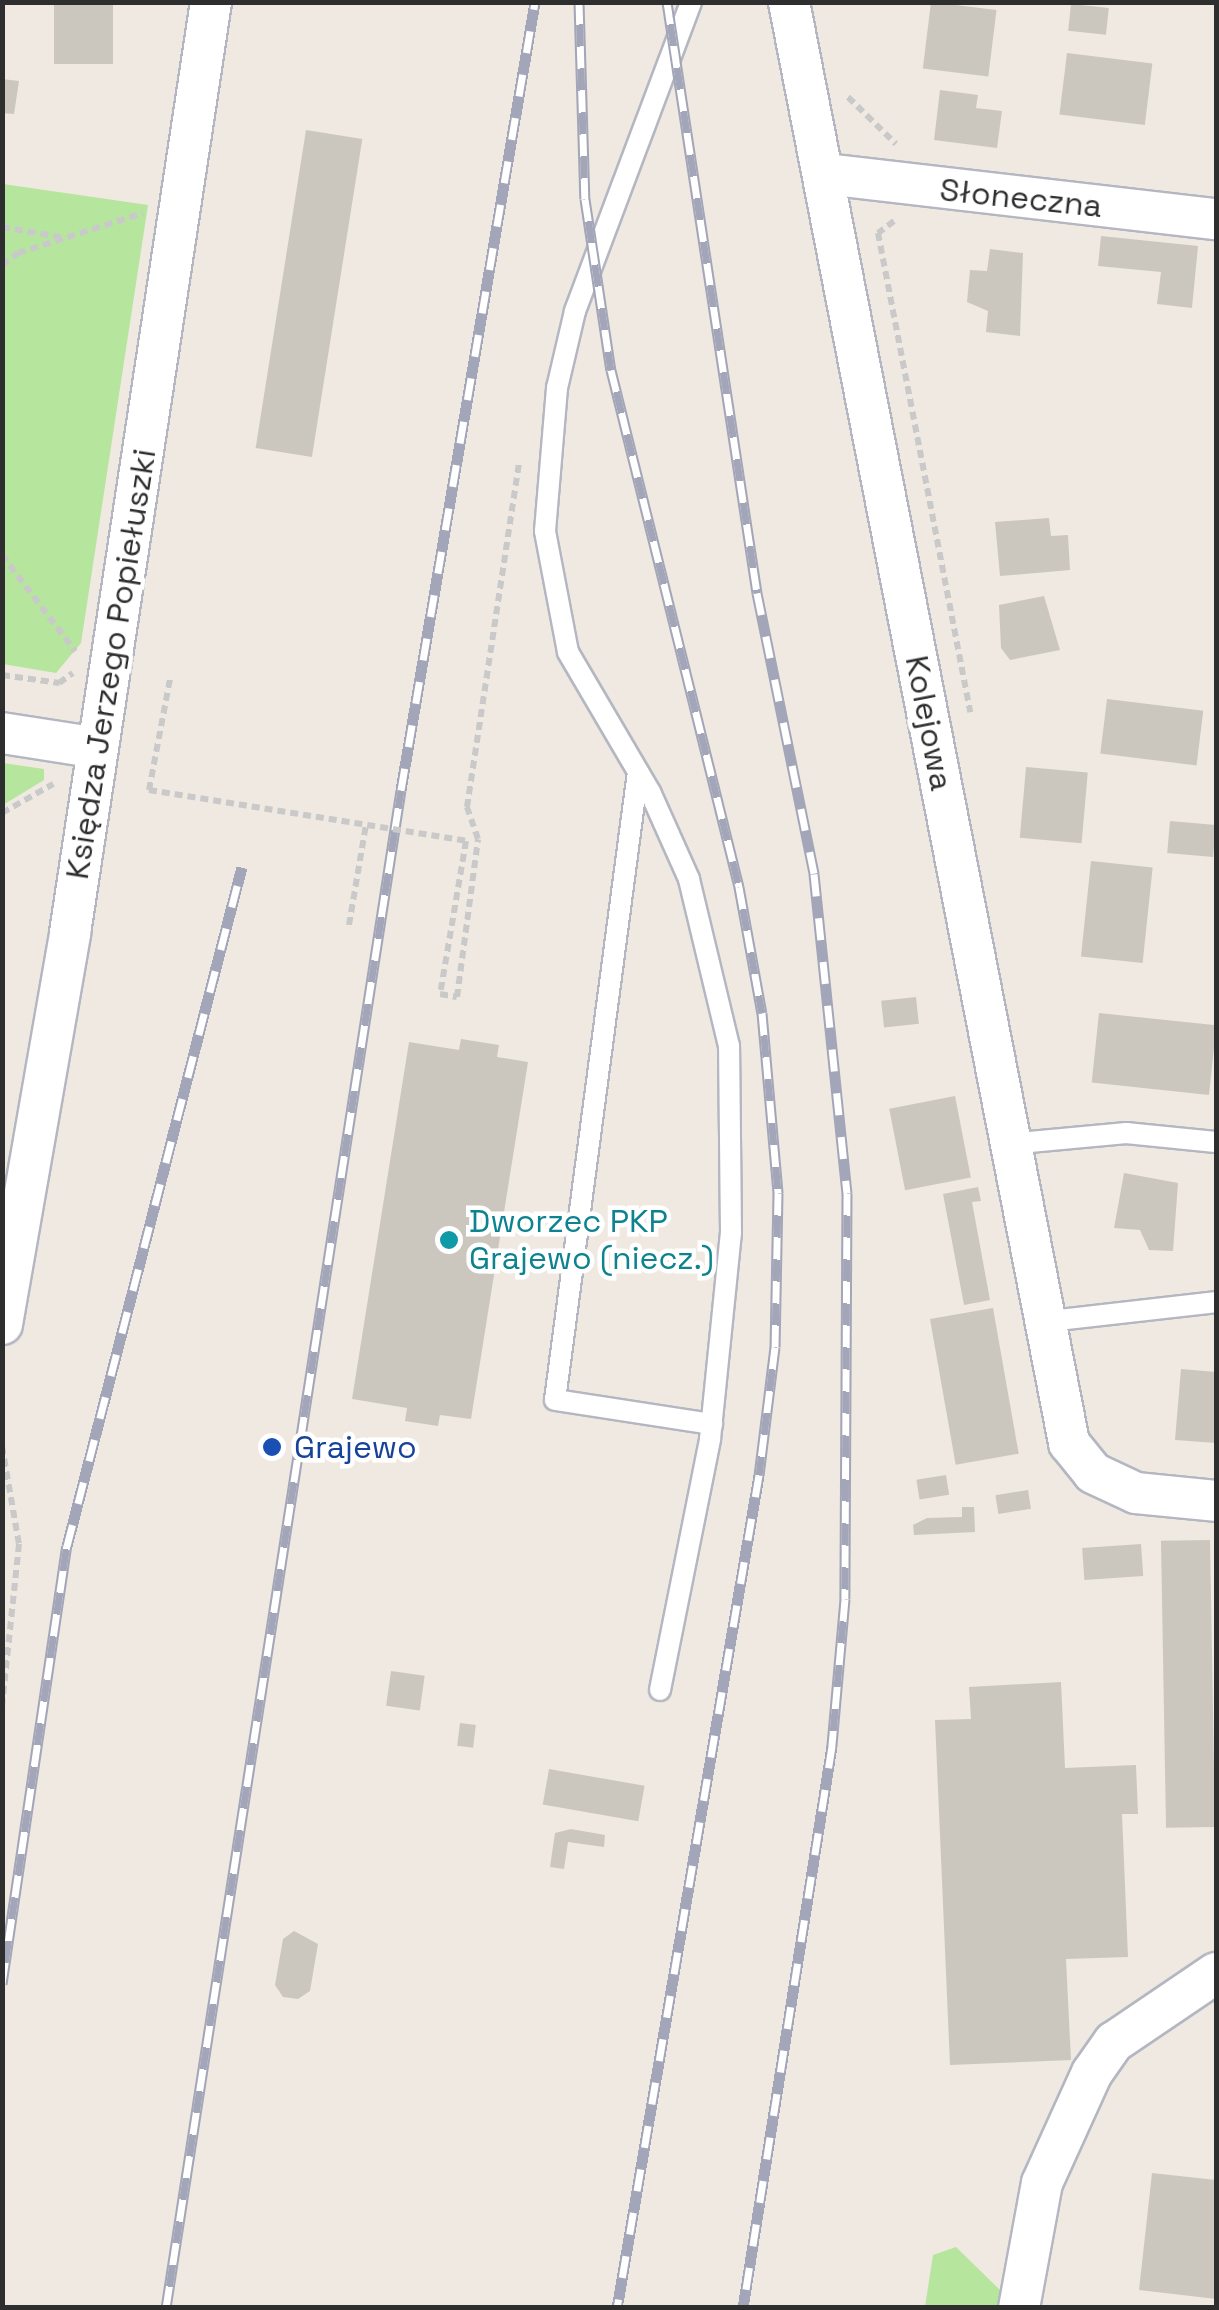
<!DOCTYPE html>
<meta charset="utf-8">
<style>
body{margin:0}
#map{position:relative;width:1219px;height:2310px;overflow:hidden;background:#efe9e1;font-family:"Space Grotesk",sans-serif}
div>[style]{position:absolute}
.green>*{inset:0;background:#b6e59e}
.building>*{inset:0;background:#cbc7bf;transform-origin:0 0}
.path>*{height:6px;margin-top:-3px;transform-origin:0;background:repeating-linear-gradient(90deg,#c9c9c9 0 8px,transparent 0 13px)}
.roads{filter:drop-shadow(2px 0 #b4b7c1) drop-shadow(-2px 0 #b4b7c1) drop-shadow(0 2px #b4b7c1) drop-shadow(0 -2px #b4b7c1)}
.service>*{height:20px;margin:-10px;padding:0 10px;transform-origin:10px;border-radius:10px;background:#fff}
.minor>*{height:40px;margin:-20px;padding:0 20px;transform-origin:20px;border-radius:20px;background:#fff}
.rail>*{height:11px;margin-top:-5.5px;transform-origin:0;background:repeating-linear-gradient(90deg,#fff 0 22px,#a3a6b8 0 44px);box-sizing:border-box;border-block:2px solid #a3a6b8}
.path-bridge>*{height:6px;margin-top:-3px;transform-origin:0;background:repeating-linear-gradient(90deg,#c9c9c9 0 8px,transparent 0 13px)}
.dots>*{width:28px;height:28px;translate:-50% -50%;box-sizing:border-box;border:5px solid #fff;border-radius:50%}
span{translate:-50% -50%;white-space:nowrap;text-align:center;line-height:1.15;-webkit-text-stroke:9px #fff;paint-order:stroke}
.street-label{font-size:32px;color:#2e2e2e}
.culture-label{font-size:32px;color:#0d838f}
.left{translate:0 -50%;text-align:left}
.transit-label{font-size:32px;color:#164399}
.frame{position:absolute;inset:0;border:5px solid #2e2e2e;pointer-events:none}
</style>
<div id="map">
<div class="green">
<div style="clip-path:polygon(3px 184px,148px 205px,81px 643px,56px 673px,3px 664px)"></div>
<div style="clip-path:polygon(3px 763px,44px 769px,44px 780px,3px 805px)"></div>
<div style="clip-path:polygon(956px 2247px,1000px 2290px,998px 2307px,925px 2307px,933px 2255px)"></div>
</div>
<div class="building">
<div style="left:54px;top:2px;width:59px;height:62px"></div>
<div style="left:931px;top:2px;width:66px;height:67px;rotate:7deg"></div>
<div style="left:1071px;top:4px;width:38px;height:27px;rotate:6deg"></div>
<div style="left:1067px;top:53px;width:86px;height:62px;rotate:7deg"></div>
<div style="clip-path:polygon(2px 79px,19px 81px,14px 114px,2px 113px)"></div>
<div style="clip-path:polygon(940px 90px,978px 95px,976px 108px,1002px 111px,997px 148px,934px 140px)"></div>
<div style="left:306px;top:130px;width:57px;height:322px;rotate:9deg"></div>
<div style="clip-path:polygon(1101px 236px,1198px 246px,1192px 308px,1157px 304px,1161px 272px,1098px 266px)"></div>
<div style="clip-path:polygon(990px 249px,1023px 253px,1020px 336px,986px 332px,988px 311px,967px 302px,970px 270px,987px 271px)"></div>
<div style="clip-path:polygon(1049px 518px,1051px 536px,1068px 535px,1070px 570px,1000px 576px,995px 522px)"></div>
<div style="clip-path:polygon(1044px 596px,1060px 650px,1010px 660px,1001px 648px,999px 605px)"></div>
<div style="left:1107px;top:699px;width:97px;height:55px;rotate:7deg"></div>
<div style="left:1026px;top:767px;width:62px;height:71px;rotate:5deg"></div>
<div style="left:1170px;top:821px;width:46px;height:32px;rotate:5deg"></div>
<div style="left:1091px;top:861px;width:62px;height:96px;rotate:6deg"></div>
<div style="left:916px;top:997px;width:27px;height:35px;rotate:84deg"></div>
<div style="left:1099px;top:1013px;width:118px;height:70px;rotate:6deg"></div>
<div style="clip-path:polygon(461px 1039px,499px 1045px,497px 1057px,528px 1062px,471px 1419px,440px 1415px,438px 1426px,405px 1421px,407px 1408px,352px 1399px,409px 1042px,459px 1050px)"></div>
<div style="left:955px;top:1096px;width:83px;height:67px;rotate:79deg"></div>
<div style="clip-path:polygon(1124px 1173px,1178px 1183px,1173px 1251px,1149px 1250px,1140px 1230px,1114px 1228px)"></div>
<div style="clip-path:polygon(978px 1187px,981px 1201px,972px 1202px,990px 1300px,964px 1305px,943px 1194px)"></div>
<div style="left:993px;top:1308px;width:148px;height:64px;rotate:80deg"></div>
<div style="clip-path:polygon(1181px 1369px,1216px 1372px,1216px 1443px,1175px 1440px)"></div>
<div style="left:946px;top:1475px;width:20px;height:30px;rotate:81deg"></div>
<div style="left:1028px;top:1490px;width:19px;height:33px;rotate:81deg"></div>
<div style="clip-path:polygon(962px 1507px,974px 1507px,975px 1532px,914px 1535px,913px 1525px,927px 1518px,962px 1517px)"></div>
<div style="left:1210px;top:1540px;width:287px;height:49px;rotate:89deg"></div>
<div style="left:1141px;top:1544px;width:32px;height:59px;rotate:86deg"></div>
<div style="left:391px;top:1671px;width:34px;height:35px;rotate:8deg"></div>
<div style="clip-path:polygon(1061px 1682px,1065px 1768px,1136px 1765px,1138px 1814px,1122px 1814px,1128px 1957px,1066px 1959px,1071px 2060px,950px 2065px,935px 1720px,971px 1719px,969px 1687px)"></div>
<div style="left:460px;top:1723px;width:16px;height:23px;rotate:7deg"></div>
<div style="left:549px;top:1769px;width:97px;height:36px;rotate:10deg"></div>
<div style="clip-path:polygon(571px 1829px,605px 1835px,604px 1847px,568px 1842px,564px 1869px,550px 1867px,555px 1833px)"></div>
<div style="clip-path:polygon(294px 1931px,318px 1944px,310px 1991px,298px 1999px,283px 1997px,275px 1985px,283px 1939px)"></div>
<div style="clip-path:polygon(1152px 2173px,1216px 2180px,1216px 2299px,1139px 2290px)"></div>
</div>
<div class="path">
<div style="left:848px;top:97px;width:67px;rotate:44.4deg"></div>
<div style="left:894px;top:221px;width:20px;rotate:143deg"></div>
<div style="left:878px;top:233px;width:488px;rotate:79.1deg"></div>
<div style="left:2px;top:227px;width:59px;rotate:9.8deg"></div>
<div style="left:2px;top:265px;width:20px;rotate:-37deg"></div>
<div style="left:18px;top:253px;width:131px;rotate:-17.7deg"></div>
<div style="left:2px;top:555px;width:121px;rotate:52.8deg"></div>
<div style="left:2px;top:675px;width:58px;rotate:8deg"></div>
<div style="left:59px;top:683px;width:17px;rotate:-36deg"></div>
<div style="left:149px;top:790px;width:113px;rotate:-79.3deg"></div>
<div style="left:2px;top:813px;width:59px;rotate:-29.6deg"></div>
<div style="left:466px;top:841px;width:155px;rotate:99.6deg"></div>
<div style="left:440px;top:994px;width:17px;rotate:10deg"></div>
<div style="left:457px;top:997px;width:159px;rotate:-82.4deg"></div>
<div style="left:478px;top:839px;width:34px;rotate:-109deg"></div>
<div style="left:467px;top:807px;width:348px;rotate:-81.4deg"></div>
<div style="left:349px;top:925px;width:101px;rotate:-80.4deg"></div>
<div style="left:2px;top:1446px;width:99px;rotate:80.2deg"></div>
<div style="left:19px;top:1544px;width:162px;rotate:96deg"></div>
</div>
<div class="roads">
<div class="service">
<div style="left:638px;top:772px;width:633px;rotate:97.53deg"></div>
<div style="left:555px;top:1400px;width:159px;rotate:8.7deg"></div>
<div style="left:1008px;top:1144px;width:119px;rotate:-5.3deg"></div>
<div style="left:1126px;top:1133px;width:90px;rotate:5.7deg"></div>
<div style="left:1041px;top:1322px;width:176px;rotate:-6.5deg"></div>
<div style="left:660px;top:1690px;width:256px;rotate:-78.7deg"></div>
<div style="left:710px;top:1439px;width:207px;rotate:-84.2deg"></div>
<div style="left:731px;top:1233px;width:187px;rotate:-90.6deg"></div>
<div style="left:729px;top:1046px;width:172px;rotate:-103.5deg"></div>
<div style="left:689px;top:879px;width:95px;rotate:-114.1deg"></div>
<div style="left:650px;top:792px;width:162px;rotate:-120.4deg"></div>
<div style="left:568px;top:652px;width:123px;rotate:-100.8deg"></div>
<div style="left:545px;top:531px;width:144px;rotate:-85.2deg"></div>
<div style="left:557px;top:388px;width:79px;rotate:-76.8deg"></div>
<div style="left:575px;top:311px;width:330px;rotate:-69.4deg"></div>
</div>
<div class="minor">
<div style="left:789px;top:2px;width:1468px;rotate:79deg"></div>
<div style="left:1069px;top:1443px;width:38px;rotate:51deg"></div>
<div style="left:1093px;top:1473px;width:47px;rotate:24.9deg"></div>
<div style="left:1136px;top:1493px;width:80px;rotate:5.7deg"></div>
<div style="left:825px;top:174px;width:394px;rotate:6.6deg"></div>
<div style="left:2px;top:733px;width:97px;rotate:8.9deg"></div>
<div style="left:2px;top:1324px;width:397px;rotate:-80.1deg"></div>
<div style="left:70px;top:933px;width:942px;rotate:-81.39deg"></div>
<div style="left:1019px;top:2308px;width:127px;rotate:-79.6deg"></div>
<div style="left:1042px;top:2183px;width:121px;rotate:-65.6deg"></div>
<div style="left:1092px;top:2073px;width:38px;rotate:-55deg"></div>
<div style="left:1114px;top:2042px;width:123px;rotate:-34.1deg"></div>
</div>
</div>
<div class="rail">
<div style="left:579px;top:2px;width:197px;rotate:88.3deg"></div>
<div style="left:585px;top:199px;width:173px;rotate:81.4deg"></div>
<div style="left:611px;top:370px;width:533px;rotate:76.09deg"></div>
<div style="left:739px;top:887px;width:128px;rotate:79.7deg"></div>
<div style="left:762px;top:1013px;width:181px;rotate:84.9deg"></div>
<div style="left:778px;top:1193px;width:154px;rotate:91.1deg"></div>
<div style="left:775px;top:1347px;width:129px;rotate:97.1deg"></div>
<div style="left:759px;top:1475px;width:845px;rotate:99.67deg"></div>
<div style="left:667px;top:2px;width:598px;rotate:81.34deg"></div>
<div style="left:757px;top:593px;width:287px;rotate:78.5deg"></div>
<div style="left:814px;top:874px;width:321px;rotate:84.1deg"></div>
<div style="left:847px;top:1193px;width:406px;rotate:90.3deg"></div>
<div style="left:845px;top:1599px;width:148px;rotate:95.1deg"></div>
<div style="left:832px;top:1746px;width:569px;rotate:99deg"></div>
<div style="left:2px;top:1984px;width:443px;rotate:-81.6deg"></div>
<div style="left:67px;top:1546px;width:701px;rotate:-75.55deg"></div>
<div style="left:166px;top:2308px;width:1536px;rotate:-81.2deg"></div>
<div style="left:401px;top:790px;width:799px;rotate:-80.35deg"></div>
</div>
<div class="path-bridge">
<div style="left:149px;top:790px;width:321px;rotate:9.1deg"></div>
</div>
<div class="dots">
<div style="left:449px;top:1240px;background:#0f9aa8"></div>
<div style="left:272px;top:1447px;background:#1a4fb4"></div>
</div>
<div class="street-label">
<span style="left:1021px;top:198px;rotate:6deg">Słoneczna</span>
<span style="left:111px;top:664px;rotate:-81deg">Księdza Jerzego Popiełuszki</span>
<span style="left:929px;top:723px;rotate:79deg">Kolejowa</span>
</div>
<div class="culture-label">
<span class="left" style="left:469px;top:1240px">Dworzec PKP<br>Grajewo (niecz.)</span>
</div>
<div class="transit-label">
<span class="left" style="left:294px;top:1447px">Grajewo</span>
</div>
<div class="frame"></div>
</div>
